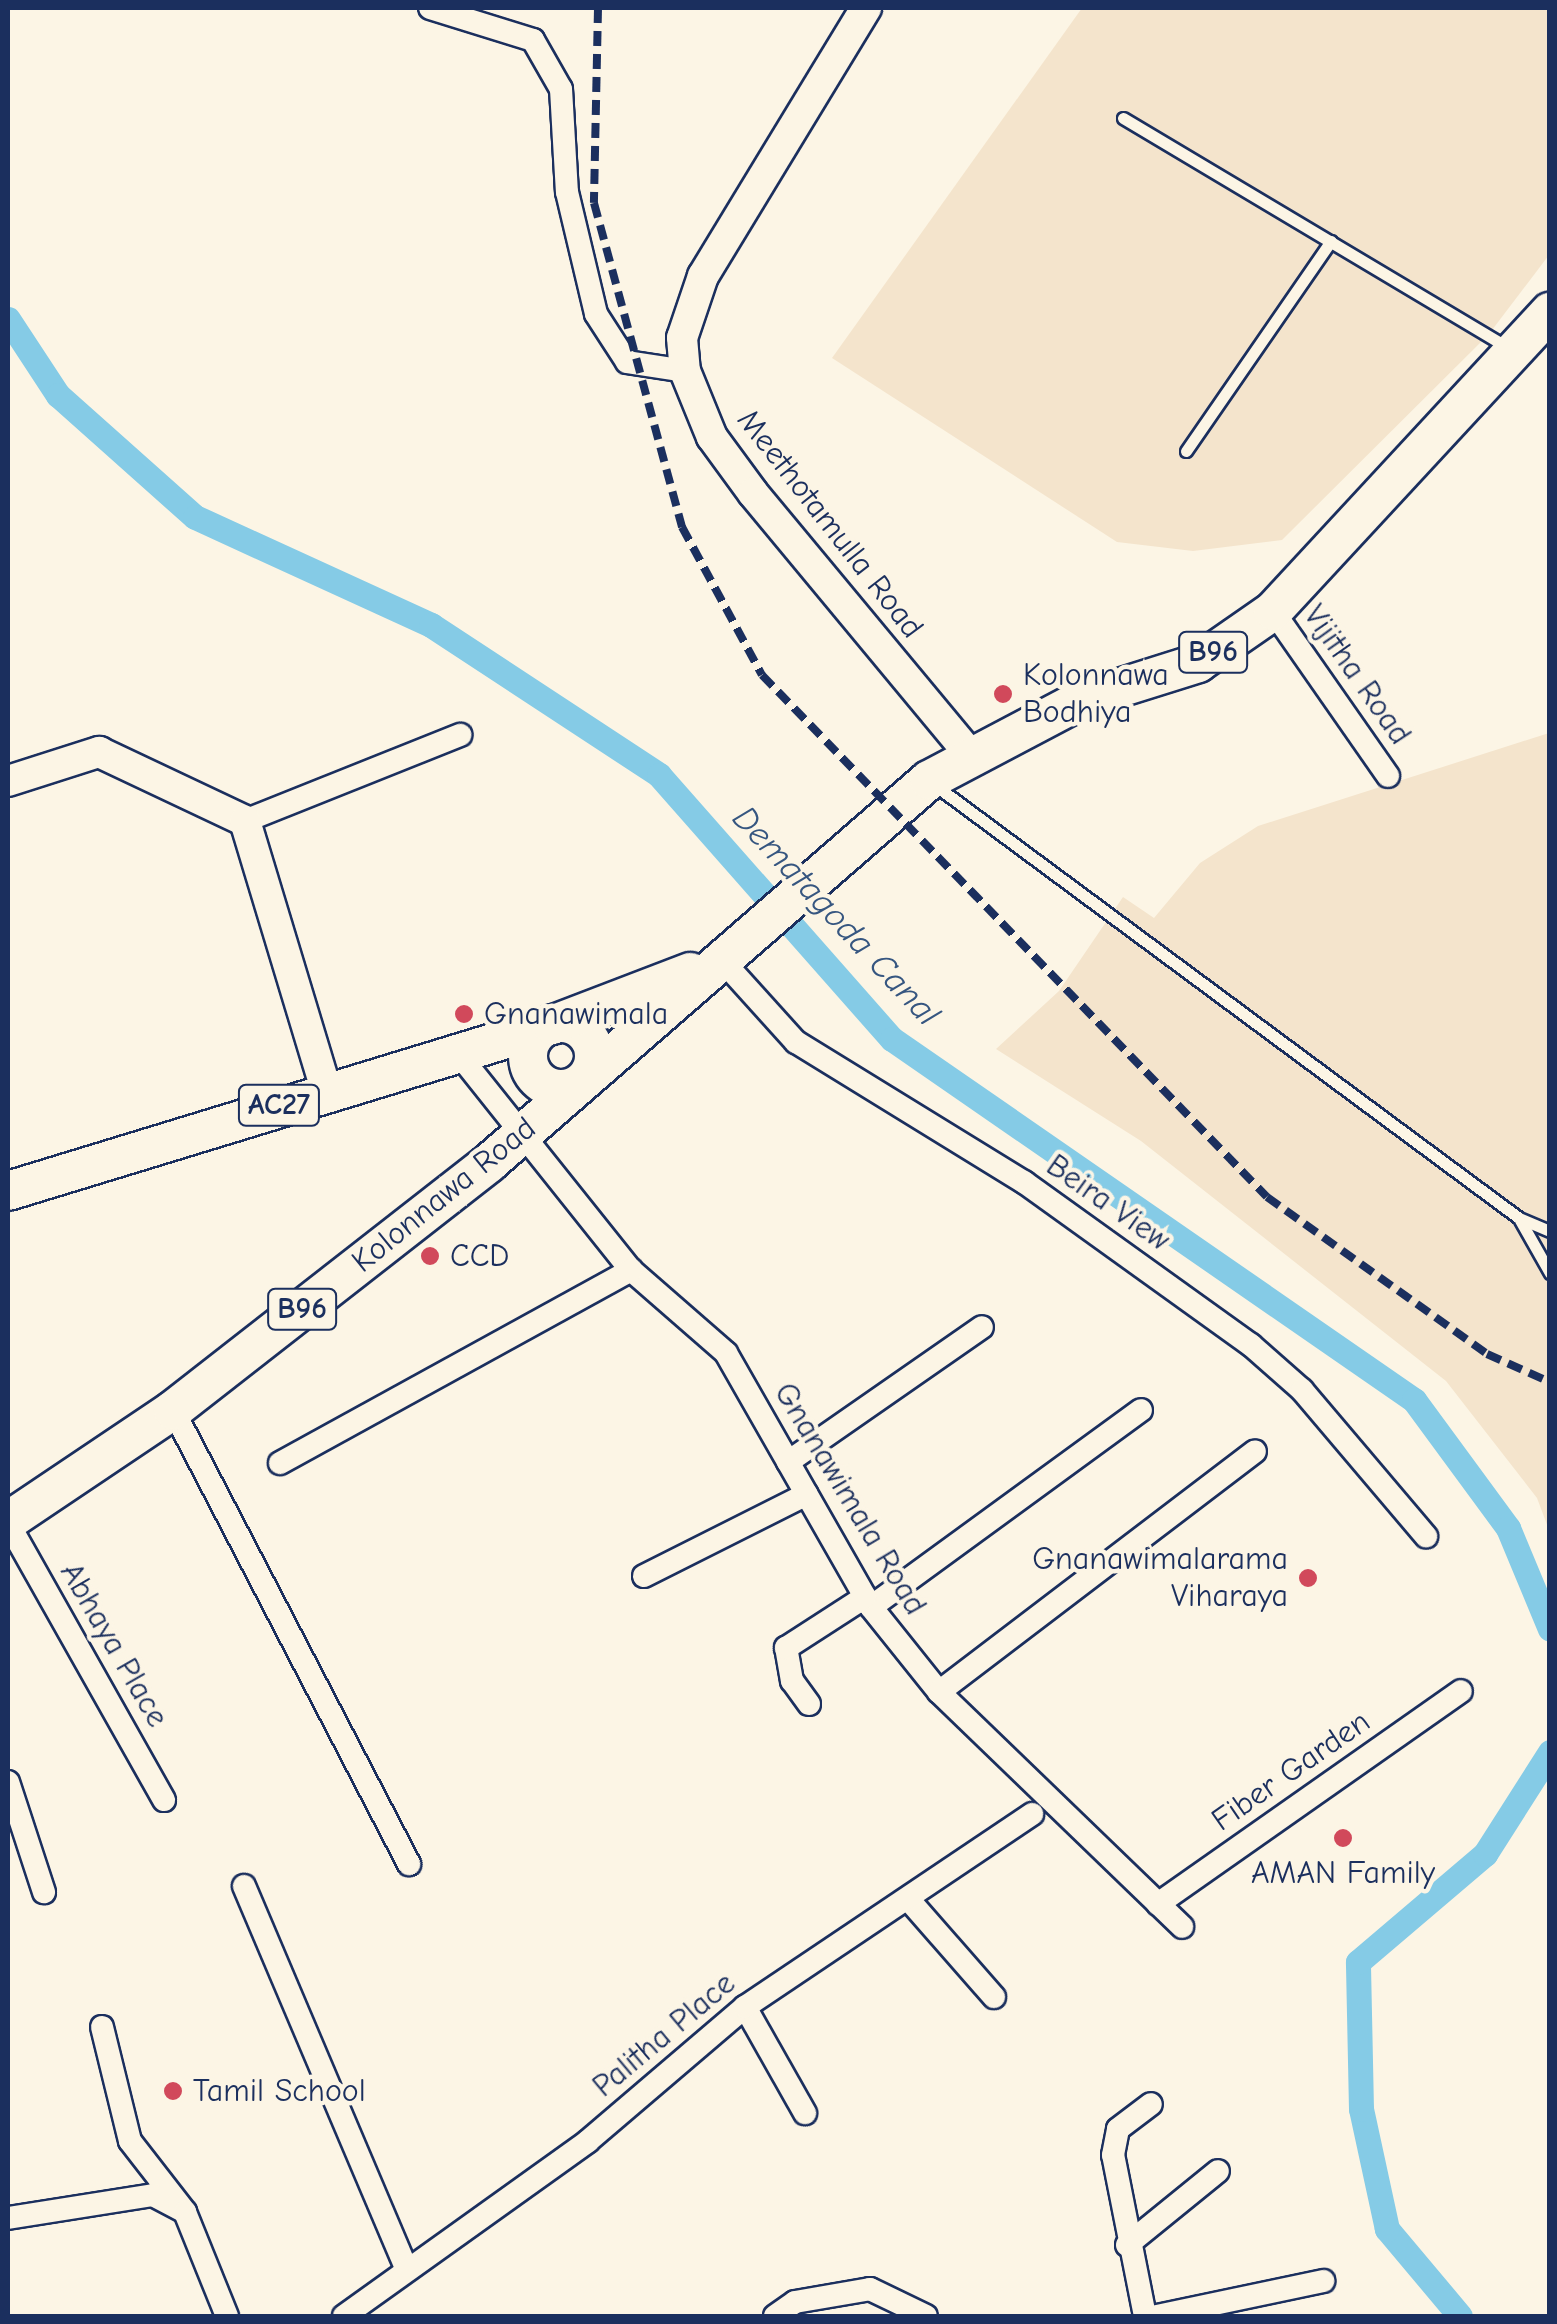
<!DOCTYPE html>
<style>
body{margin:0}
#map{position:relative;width:1557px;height:2324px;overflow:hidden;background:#fcf5e5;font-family:"Comic Neue",sans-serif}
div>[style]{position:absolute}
.built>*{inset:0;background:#f4e4cc}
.canal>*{height:25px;margin:-12.5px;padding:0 12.5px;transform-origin:12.5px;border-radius:12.5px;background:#85cbe6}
.roads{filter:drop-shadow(2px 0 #1b2f5e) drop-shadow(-2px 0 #1b2f5e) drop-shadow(0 2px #1b2f5e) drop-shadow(0 -2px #1b2f5e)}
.service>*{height:11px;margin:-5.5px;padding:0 5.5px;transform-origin:5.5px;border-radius:5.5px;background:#fcf5e5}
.minor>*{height:22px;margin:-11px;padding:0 11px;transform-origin:11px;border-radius:11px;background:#fcf5e5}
.tertiary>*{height:30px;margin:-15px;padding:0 15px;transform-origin:15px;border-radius:15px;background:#fcf5e5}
.primary>*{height:38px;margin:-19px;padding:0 19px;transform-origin:19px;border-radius:19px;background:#fcf5e5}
.primary>.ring{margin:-19px;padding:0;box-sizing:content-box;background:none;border:38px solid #fcf5e5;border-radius:50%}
.rail>*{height:8px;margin-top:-4px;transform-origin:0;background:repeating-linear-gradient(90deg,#1b2f5e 0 15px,transparent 0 23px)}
.dots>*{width:28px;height:28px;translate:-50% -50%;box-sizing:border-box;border:5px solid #fcf5e5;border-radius:50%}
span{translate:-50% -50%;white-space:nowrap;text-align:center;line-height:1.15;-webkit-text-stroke:9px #fcf5e5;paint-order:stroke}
.shield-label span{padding:2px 8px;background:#fcf5e5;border:2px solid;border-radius:8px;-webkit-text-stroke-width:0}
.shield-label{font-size:30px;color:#1b2f5e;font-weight:700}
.street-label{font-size:32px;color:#1b2f5e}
.poi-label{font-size:32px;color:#1b2f5e}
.left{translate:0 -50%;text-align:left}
.right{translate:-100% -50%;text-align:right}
.water-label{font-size:35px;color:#365680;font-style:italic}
.frame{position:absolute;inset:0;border:10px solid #1b2f5e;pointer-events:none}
</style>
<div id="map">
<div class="built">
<div style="clip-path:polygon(1082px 8px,1549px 8px,1549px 255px,1489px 334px,1282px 540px,1193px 551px,1117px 542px,832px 358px)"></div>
<div style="clip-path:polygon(1549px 733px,1549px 1530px,1537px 1498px,1446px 1381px,1141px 1141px,996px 1049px,1059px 991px,1123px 897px,1154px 918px,1200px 863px,1258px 826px)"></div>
</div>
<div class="canal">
<div style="left:8px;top:319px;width:91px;rotate:56.7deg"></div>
<div style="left:58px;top:395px;width:183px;rotate:41.7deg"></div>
<div style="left:195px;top:517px;width:260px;rotate:24.6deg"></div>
<div style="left:431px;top:625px;width:273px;rotate:33.3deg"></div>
<div style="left:659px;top:775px;width:352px;rotate:48.6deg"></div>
<div style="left:892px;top:1039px;width:635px;rotate:34.67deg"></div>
<div style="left:1414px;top:1400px;width:159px;rotate:53.7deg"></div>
<div style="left:1508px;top:1528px;width:109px;rotate:67.4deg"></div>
<div style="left:1460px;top:2316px;width:114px;rotate:-130deg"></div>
<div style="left:1387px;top:2229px;width:123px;rotate:-102.2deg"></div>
<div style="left:1361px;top:2109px;width:147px;rotate:-91.2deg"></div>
<div style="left:1358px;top:1962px;width:167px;rotate:-40.4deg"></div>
<div style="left:1485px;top:1854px;width:121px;rotate:-57.5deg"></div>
</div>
<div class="roads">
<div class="service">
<div style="left:1123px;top:118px;width:451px;rotate:30.8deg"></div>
<div style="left:1186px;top:451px;width:255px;rotate:-55.4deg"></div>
<div style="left:936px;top:786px;width:726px;rotate:36.54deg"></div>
<div style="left:1519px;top:1218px;width:34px;rotate:23deg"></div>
<div style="left:1520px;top:1220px;width:61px;rotate:60.5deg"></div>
</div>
<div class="minor">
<div style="left:430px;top:8px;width:108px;rotate:17.3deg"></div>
<div style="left:533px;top:40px;width:56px;rotate:60.3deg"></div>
<div style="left:561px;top:89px;width:103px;rotate:86.7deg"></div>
<div style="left:567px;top:192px;width:125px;rotate:76.6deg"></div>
<div style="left:596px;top:314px;width:57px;rotate:57.1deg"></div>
<div style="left:627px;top:362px;width:59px;rotate:8.8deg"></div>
<div style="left:1273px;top:611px;width:201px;rotate:55.1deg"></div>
<div style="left:245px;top:821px;width:232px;rotate:-21.8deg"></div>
<div style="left:721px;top:959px;width:112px;rotate:47.9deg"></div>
<div style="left:796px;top:1042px;width:268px;rotate:31.6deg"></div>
<div style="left:1024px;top:1182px;width:279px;rotate:35.7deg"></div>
<div style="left:1251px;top:1345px;width:68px;rotate:41.4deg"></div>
<div style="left:1302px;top:1390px;width:192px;rotate:49.7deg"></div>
<div style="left:456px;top:1051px;width:280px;rotate:51.4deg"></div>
<div style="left:631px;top:1270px;width:126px;rotate:41.1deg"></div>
<div style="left:726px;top:1353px;width:292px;rotate:60.3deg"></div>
<div style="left:871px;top:1607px;width:109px;rotate:51.3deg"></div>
<div style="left:939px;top:1692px;width:338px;rotate:44deg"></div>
<div style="left:173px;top:1410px;width:512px;rotate:62.53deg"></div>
<div style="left:788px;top:1462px;width:236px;rotate:-34.8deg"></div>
<div style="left:280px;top:1463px;width:401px;rotate:-28.8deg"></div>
<div style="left:8px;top:1523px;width:318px;rotate:60.6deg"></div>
<div style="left:644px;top:1576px;width:182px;rotate:-26.7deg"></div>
<div style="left:871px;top:1607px;width:334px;rotate:-36.1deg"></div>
<div style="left:939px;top:1692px;width:397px;rotate:-37.3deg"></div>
<div style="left:809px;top:1704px;width:29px;rotate:-126deg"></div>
<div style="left:792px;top:1681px;width:34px;rotate:-100deg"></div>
<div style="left:786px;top:1648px;width:94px;rotate:-32.8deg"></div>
<div style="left:8px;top:1782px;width:116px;rotate:71.9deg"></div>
<div style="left:244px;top:1886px;width:412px;rotate:67deg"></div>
<div style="left:909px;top:1900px;width:129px;rotate:48.8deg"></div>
<div style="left:1158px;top:1904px;width:370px;rotate:-35.1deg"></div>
<div style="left:745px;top:2007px;width:122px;rotate:60.5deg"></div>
<div style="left:102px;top:2027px;width:117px;rotate:76.2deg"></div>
<div style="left:130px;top:2141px;width:90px;rotate:52.2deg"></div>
<div style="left:8px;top:2218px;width:147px;rotate:-9deg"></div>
<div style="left:153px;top:2195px;width:36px;rotate:28deg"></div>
<div style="left:185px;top:2212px;width:112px;rotate:68deg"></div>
<div style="left:1127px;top:2245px;width:117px;rotate:-39.1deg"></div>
<div style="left:344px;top:2316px;width:300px;rotate:-35.6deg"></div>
<div style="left:588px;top:2141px;width:206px;rotate:-40.5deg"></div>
<div style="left:745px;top:2007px;width:346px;rotate:-33.9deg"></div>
<div style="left:775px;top:2316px;width:24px;rotate:-35deg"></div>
<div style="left:795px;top:2302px;width:76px;rotate:-9.8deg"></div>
<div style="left:870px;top:2289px;width:62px;rotate:25.7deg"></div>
<div style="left:1145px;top:2316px;width:164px;rotate:-101.2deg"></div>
<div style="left:1113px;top:2155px;width:26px;rotate:-79deg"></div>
<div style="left:1118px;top:2129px;width:41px;rotate:-37.1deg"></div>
<div style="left:1157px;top:2316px;width:170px;rotate:-11.9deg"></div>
</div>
<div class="tertiary">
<div style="left:866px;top:8px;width:314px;rotate:121.3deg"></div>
<div style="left:703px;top:276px;width:65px;rotate:108.7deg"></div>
<div style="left:682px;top:338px;width:33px;rotate:85deg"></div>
<div style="left:685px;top:371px;width:71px;rotate:67.8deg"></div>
<div style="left:712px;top:437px;width:69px;rotate:53.8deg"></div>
<div style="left:753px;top:493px;width:338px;rotate:50.3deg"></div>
<div style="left:8px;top:781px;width:96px;rotate:-17.7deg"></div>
<div style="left:99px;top:752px;width:161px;rotate:25.3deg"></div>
<div style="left:245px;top:821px;width:281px;rotate:73.2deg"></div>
</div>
<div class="primary">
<div class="ring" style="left:528px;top:1023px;width:28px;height:28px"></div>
<div style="left:8px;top:1191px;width:569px;rotate:-16.97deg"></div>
<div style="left:552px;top:1025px;width:148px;rotate:-21deg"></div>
<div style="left:8px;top:1521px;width:199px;rotate:-33.9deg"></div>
<div style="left:173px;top:1410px;width:401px;rotate:-38deg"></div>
<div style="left:489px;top:1163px;width:583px;rotate:-41.04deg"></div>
<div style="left:929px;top:780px;width:172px;rotate:-27.8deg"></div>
<div style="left:1081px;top:700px;width:123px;rotate:-17.5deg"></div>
<div style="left:1198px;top:663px;width:91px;rotate:-34.7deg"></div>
<div style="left:1273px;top:611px;width:408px;rotate:-47.2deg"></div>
</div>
</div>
<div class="rail">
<div style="left:598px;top:8px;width:195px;rotate:91.2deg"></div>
<div style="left:594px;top:203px;width:336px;rotate:74.8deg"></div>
<div style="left:682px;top:527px;width:168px;rotate:61.6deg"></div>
<div style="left:762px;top:675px;width:726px;rotate:45.95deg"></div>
<div style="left:1267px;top:1197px;width:270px;rotate:35.5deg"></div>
<div style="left:1487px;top:1354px;width:69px;rotate:24deg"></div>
</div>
<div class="dots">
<div style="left:1003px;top:694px;background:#d1495b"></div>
<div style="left:464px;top:1014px;background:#d1495b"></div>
<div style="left:430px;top:1256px;background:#d1495b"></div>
<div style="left:1308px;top:1578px;background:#d1495b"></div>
<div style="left:1343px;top:1838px;background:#d1495b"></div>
<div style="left:173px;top:2091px;background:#d1495b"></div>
</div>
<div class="shield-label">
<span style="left:1213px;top:652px">B96</span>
<span style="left:279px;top:1105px">AC27</span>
<span style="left:302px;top:1309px">B96</span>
</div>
<div class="street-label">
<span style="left:830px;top:524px;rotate:52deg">Meethotamulla Road</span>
<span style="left:1357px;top:675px;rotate:55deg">Vijitha Road</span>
<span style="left:444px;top:1195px;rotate:-39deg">Kolonnawa Road</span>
<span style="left:1108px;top:1203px;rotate:35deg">Beira View</span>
<span style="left:850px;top:1499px;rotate:59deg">Gnanawimala Road</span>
<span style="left:114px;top:1645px;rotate:60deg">Abhaya Place</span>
<span style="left:1291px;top:1771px;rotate:-35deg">Fiber Garden</span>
<span style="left:664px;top:2035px;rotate:-40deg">Palitha Place</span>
</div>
<div class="poi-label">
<span class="left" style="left:1023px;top:694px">Kolonnawa<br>Bodhiya</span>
<span class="left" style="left:484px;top:1014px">Gnanawimala</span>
<span class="left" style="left:450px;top:1256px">CCD</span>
<span class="right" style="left:1288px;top:1578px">Gnanawimalarama<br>Viharaya</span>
<span style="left:1343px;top:1873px">AMAN Family</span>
<span class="left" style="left:193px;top:2091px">Tamil School</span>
</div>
<div class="water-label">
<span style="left:836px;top:916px;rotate:47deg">Dematagoda Canal</span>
</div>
<div class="frame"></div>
</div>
